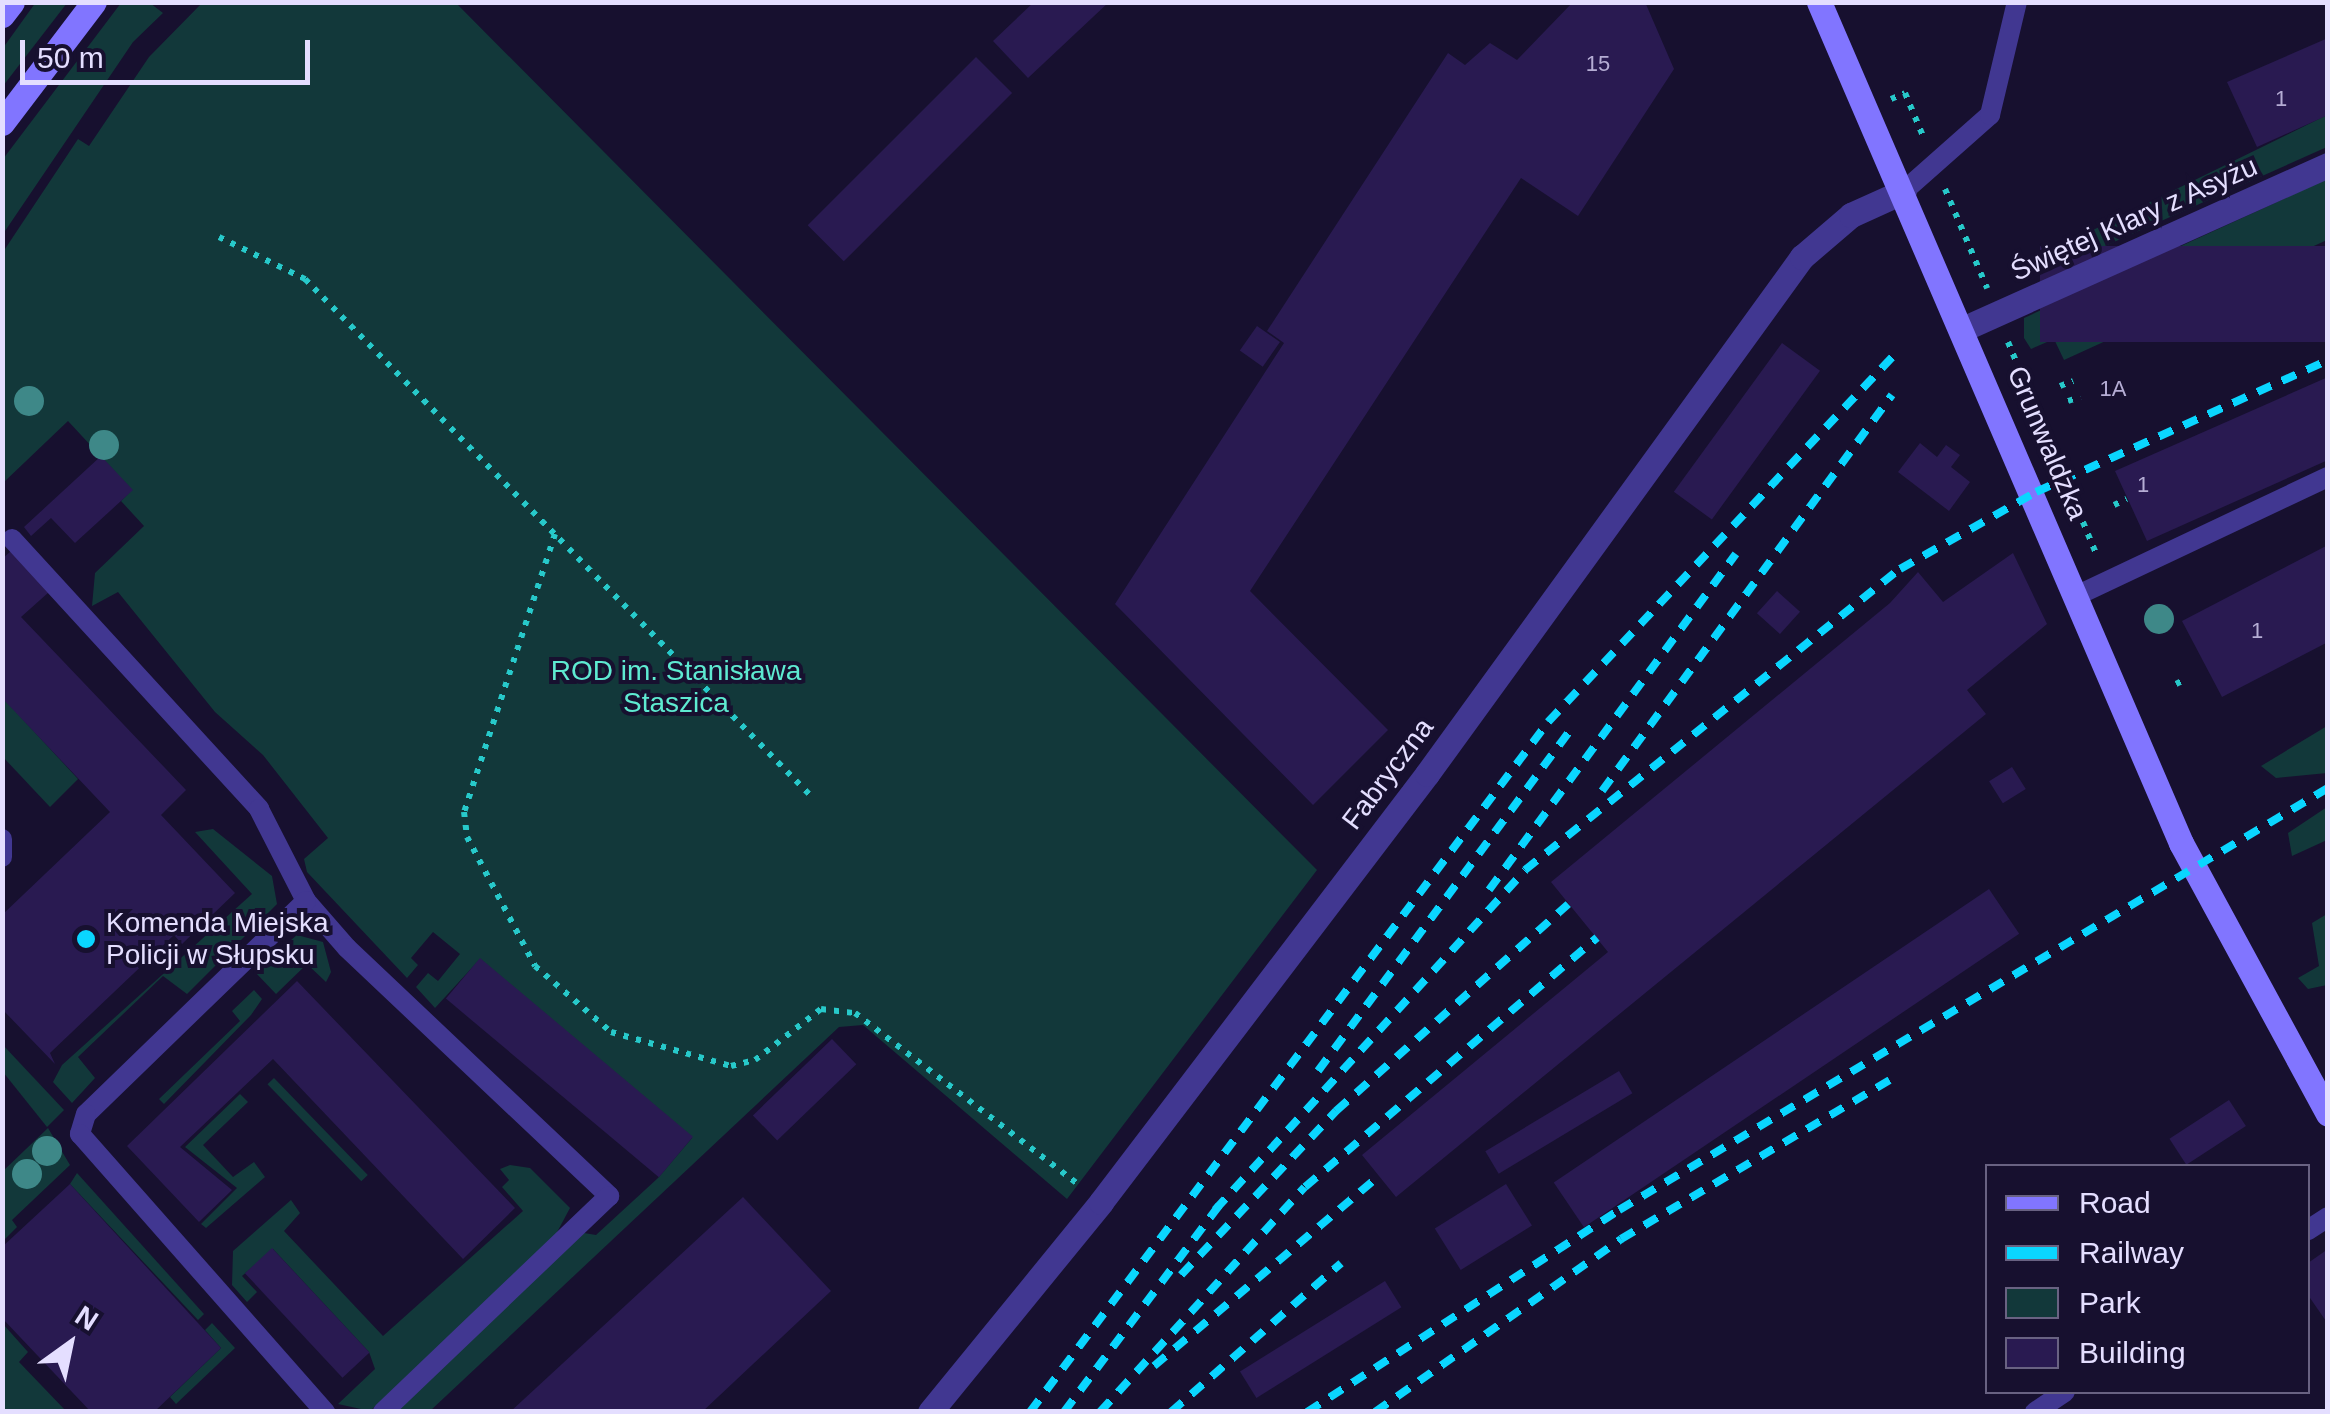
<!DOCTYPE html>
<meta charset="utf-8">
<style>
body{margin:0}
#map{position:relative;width:2330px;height:1414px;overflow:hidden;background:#17102f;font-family:Arial,sans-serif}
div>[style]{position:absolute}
.green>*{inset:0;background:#12383a;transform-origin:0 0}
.building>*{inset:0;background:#291a51;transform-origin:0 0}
.path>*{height:6px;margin-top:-3px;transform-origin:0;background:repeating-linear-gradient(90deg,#27c9ca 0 5px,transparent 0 13px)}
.lane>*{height:20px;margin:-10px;padding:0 10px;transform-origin:10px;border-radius:10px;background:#413791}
.street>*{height:25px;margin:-12.5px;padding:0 12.5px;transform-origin:12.5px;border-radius:12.5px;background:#413791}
.secondary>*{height:25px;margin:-12.5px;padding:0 12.5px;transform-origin:12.5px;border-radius:12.5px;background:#8175ff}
.rail>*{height:8px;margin-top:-4px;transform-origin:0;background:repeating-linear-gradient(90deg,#0ad6ff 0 15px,transparent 0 27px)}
.trees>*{width:30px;height:30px;margin:-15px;border-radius:50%;background:#3e8888}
.dots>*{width:28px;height:28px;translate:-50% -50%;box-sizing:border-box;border:5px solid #17102f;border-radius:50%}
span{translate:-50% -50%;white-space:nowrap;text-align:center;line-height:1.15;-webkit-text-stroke:8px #17102f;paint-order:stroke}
.number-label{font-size:22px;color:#b5add4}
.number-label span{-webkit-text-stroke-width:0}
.street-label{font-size:28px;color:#e4deff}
.park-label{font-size:28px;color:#5eead1}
.poi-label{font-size:28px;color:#e4deff}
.left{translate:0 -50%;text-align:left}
.frame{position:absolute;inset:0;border:5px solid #e4deff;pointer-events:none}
.legend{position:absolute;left:1985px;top:1164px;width:325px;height:230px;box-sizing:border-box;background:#17102f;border:2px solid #696282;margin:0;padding:12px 18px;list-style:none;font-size:30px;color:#e4deff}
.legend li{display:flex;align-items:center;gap:20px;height:50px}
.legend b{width:50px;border:2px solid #696282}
.north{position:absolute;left:20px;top:1294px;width:100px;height:100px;-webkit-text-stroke:8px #17102f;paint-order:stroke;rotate:33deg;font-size:28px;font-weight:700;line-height:40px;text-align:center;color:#e4deff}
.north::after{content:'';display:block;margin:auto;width:35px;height:45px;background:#e4deff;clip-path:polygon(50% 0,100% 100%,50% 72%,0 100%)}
.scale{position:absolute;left:20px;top:40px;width:290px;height:45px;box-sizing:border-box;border:5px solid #e4deff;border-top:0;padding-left:12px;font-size:30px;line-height:35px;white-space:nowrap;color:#e4deff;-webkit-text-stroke:8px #17102f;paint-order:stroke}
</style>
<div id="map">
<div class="green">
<div style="clip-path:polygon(36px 2px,67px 3px,3px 86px,3px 48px)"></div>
<div style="clip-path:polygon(121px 3px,150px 3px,163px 13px,133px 42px,3px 234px,3px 159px)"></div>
<div style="clip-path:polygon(202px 3px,456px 3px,1317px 870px,1067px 1199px,863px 1025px,839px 1027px,430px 1411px,395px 1411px,584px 1233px,596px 1235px,658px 1178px,692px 1138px,480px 959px,435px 1008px,416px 987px,428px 973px,438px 981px,460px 954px,433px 932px,411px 958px,418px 965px,407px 978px,307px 872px,304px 859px,328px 838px,263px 755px,215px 712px,118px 592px,92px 606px,95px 573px,144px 526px,121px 501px,132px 490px,68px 421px,3px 483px,3px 252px,78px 139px,89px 146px,149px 57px)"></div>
<div style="clip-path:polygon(2327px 115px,2327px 147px,2040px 275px,2044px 254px)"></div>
<div style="clip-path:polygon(2327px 179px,2327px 240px,2064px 360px,2054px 339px,2031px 349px,2024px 338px,2024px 318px)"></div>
<div style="clip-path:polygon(3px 698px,78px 779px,50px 807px,3px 757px)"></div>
<div style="clip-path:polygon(2327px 726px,2327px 773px,2276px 778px,2261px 766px)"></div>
<div style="clip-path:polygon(2327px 807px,2327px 840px,2292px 856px,2288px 833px)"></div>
<div style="clip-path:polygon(213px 829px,272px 876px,277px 904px,187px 994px,163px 976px,78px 1057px,95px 1078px,72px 1103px,53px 1082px,62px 1065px,252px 894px,195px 832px)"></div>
<div style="clip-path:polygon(2327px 914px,2327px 985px,2308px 989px,2298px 978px,2319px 966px,2312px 923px)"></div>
<div style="clip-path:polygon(297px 935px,323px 942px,331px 972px,326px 982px,307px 964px,276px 994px,254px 971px)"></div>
<div style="clip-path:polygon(254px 990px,262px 999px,251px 1015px,164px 1104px,159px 1099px,240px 1021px,232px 1011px)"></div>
<div style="clip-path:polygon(3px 1045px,64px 1110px,47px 1127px,3px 1072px)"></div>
<div style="left:274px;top:1078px;width:135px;height:9px;rotate:46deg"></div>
<div style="clip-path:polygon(240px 1094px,248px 1102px,203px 1145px,233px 1177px,254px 1162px,265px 1177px,206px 1228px,201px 1224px,237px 1188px,185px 1147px)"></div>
<div style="clip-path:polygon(48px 1128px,70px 1165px,12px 1220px,17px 1227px,3px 1241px,3px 1171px)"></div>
<div style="clip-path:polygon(510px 1165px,530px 1168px,570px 1208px,555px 1236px,370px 1411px,338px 1404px,375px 1369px,369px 1352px,273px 1249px,242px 1276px,257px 1292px,247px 1302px,232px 1285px,233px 1251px,291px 1200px,300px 1213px,284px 1231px,383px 1336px,523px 1211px,502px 1187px,509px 1180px,500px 1169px)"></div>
<div style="clip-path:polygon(77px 1173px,204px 1314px,198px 1320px,70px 1184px)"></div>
<div style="clip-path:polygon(212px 1323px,235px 1348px,176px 1404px,170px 1397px,221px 1348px,205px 1330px)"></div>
<div style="clip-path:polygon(3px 1324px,28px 1352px,19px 1362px,66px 1411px,3px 1411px)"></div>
</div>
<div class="building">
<div style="clip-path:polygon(1034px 2px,1109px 2px,1028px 78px,993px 41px)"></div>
<div style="clip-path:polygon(1573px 2px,1645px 2px,1674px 69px,1578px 216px,1521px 178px,1250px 591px,1388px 730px,1313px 805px,1115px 604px,1284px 343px,1267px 331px,1448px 53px,1465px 65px,1490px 43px,1517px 60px)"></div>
<div style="clip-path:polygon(2328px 38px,2328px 115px,2257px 147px,2227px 82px)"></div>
<div style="left:976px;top:57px;width:51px;height:238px;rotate:45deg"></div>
<div style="left:2328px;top:246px;width:96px;height:288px;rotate:90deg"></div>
<div style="left:1257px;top:326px;width:28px;height:30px;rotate:35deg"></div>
<div style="left:1782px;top:343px;width:47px;height:184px;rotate:36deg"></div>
<div style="clip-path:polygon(2328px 377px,2328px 460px,2147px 541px,2115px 471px)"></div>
<div style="clip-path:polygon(1920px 443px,1937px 457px,1946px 445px,1960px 455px,1951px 467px,1970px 482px,1949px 511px,1898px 472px)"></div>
<div style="clip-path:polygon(101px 456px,133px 490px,75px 543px,51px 518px,31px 536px,24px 527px)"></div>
<div style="clip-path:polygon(2328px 545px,2328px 642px,2222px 697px,2182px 621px)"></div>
<div style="clip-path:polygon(11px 551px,49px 592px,21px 617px,186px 790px,161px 815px,235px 893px,182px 944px,174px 935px,50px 1053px,55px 1064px,2px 1009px,2px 915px,110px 812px,2px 698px,2px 559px)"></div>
<div style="clip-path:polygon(2013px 553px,2047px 624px,1967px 690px,1986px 714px,1396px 1197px,1362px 1155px,1608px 952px,1551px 882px,1890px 603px,1918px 572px,1943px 602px)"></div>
<div style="left:1777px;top:591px;width:31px;height:30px;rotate:42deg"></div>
<div style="left:2012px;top:767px;width:26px;height:27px;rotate:58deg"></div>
<div style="left:1989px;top:889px;width:54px;height:525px;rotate:56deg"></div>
<div style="left:480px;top:958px;width:278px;height:53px;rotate:40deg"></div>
<div style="clip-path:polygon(297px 981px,515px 1208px,463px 1259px,273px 1059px,180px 1147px,232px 1190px,199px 1222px,127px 1146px)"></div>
<div style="left:832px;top:1039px;width:35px;height:110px;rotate:46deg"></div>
<div style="left:1619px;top:1071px;width:26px;height:156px;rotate:59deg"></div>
<div style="left:2229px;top:1100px;width:31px;height:71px;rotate:57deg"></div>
<div style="clip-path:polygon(70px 1184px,221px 1348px,154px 1412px,91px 1412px,2px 1318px,2px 1247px)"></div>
<div style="left:1506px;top:1184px;width:49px;height:84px;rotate:58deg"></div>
<div style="clip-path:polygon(743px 1197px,831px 1291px,702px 1412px,510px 1412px)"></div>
<div style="left:272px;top:1248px;width:143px;height:37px;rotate:47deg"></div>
<div style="clip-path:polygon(2328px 1249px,2328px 1324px,2308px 1295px,2308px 1263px)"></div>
<div style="left:1385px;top:1281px;width:31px;height:171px;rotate:58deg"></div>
</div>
<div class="path">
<div style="left:1891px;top:99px;width:15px;rotate:-23deg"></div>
<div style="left:1905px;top:93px;width:47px;rotate:67.3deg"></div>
<div style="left:1945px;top:189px;width:108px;rotate:67deg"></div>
<div style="left:219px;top:237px;width:96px;rotate:26deg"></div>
<div style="left:305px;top:279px;width:722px;rotate:45.62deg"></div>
<div style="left:2008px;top:342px;width:232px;rotate:67.4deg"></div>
<div style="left:2060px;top:386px;width:14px;rotate:-21deg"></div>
<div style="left:2068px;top:401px;width:13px;rotate:-18deg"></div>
<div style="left:2114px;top:505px;width:14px;rotate:-25deg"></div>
<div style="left:555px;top:534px;width:293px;rotate:108.1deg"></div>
<div style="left:464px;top:812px;width:25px;rotate:83deg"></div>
<div style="left:467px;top:837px;width:146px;rotate:62.2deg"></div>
<div style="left:535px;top:966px;width:101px;rotate:41deg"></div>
<div style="left:611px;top:1032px;width:125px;rotate:15.8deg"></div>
<div style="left:731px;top:1066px;width:25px;rotate:-14deg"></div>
<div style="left:755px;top:1060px;width:83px;rotate:-37.7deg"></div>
<div style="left:821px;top:1009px;width:34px;rotate:7deg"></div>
<div style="left:855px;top:1013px;width:281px;rotate:37.5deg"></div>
<div style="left:2176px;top:684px;width:11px;rotate:-27deg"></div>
</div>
<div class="lane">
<div style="left:1904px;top:191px;width:115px;rotate:-41.5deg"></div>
<div style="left:1990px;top:115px;width:116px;rotate:-76.6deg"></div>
<div style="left:12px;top:539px;width:366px;rotate:47.5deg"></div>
<div style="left:259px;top:809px;width:103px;rotate:62.9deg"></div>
<div style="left:306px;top:901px;width:62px;rotate:48.9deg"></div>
<div style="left:347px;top:948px;width:361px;rotate:43.4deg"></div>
<div style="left:609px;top:1196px;width:313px;rotate:136.3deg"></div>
<div style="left:2078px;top:595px;width:276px;rotate:-25.3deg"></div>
<div style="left:2px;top:839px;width:18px;rotate:90deg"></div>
<div style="left:306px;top:901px;width:306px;rotate:135.9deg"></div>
<div style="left:86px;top:1114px;width:21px;rotate:107deg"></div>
<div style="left:80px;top:1134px;width:371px;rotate:48.6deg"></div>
<div style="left:2308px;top:1230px;width:24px;rotate:-33deg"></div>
<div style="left:2035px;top:1412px;width:36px;rotate:-34deg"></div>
</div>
<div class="street">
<div style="left:1965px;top:328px;width:398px;rotate:-24.2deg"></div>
<div style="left:930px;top:1412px;width:271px;rotate:-50.8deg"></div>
<div style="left:1101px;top:1202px;width:538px;rotate:-52.7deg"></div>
<div style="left:1427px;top:774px;width:639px;rotate:-54.05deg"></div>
<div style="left:1802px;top:257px;width:65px;rotate:-40.6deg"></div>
<div style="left:1851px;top:215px;width:58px;rotate:-24.4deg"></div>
</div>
<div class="secondary">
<div style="left:1819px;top:2px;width:916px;rotate:66.71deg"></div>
<div style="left:2181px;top:843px;width:308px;rotate:61.5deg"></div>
<div style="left:2px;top:15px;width:16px;rotate:-52deg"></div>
<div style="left:2px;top:123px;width:152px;rotate:-52.8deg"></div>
</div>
<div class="rail">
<div style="left:1602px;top:791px;width:491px;rotate:-53.8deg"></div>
<div style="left:1489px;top:890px;width:417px;rotate:-53.7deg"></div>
<div style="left:1318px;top:1071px;width:422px;rotate:-53.5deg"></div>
<div style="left:1215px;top:1210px;width:460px;rotate:-47.6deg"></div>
<div style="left:1525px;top:870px;width:481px;rotate:-38.8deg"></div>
<div style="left:1900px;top:569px;width:156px;rotate:-29.5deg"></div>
<div style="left:2036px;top:492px;width:320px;rotate:-24.3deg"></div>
<div style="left:1181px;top:1275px;width:226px;rotate:-46.6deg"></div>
<div style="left:1336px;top:1111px;width:311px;rotate:-41.7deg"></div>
<div style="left:1154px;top:1366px;width:294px;rotate:-40.2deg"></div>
<div style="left:1030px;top:1412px;width:863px;rotate:-53.1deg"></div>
<div style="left:1548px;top:722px;width:510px;rotate:-46.67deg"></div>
<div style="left:1064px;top:1412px;width:265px;rotate:-53.1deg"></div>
<div style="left:1100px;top:1412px;width:304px;rotate:-47.7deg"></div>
<div style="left:1305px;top:1187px;width:384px;rotate:-40.5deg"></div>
<div style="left:1171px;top:1412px;width:226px;rotate:-41.2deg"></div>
<div style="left:1307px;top:1412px;width:372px;rotate:-32.9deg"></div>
<div style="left:1619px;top:1210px;width:825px;rotate:-30.76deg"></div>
<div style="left:1375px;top:1412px;width:301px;rotate:-35.1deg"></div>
<div style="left:1621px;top:1239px;width:312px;rotate:-30.6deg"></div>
</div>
<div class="trees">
<div style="left:29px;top:401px"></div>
<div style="left:104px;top:445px"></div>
<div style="left:2159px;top:619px"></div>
<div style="left:47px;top:1151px"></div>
<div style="left:27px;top:1174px"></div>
</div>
<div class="dots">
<div style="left:86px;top:939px;background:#0ad6ff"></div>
</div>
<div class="number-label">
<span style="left:1598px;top:64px">15</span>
<span style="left:2281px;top:99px">1</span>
<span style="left:2113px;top:389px">1A</span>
<span style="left:2143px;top:485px">1</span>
<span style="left:2257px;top:631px">1</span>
</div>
<div class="street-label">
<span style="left:2134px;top:219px;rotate:-24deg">Świętej Klary z Asyżu</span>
<span style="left:2047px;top:443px;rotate:67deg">Grunwaldzka</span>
<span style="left:1388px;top:774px;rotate:-53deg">Fabryczna</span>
</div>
<div class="park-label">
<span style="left:676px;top:687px">ROD im. Stanisława<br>Staszica</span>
</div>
<div class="poi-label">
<span class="left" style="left:106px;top:939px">Komenda Miejska<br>Policji w Słupsku</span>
</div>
<div class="frame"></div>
<ul class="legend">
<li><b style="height:12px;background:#8175ff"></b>Road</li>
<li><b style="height:12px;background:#0ad6ff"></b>Railway</li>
<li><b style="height:28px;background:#12383a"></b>Park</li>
<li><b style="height:28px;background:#291a51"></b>Building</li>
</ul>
<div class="north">N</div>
<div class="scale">50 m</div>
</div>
